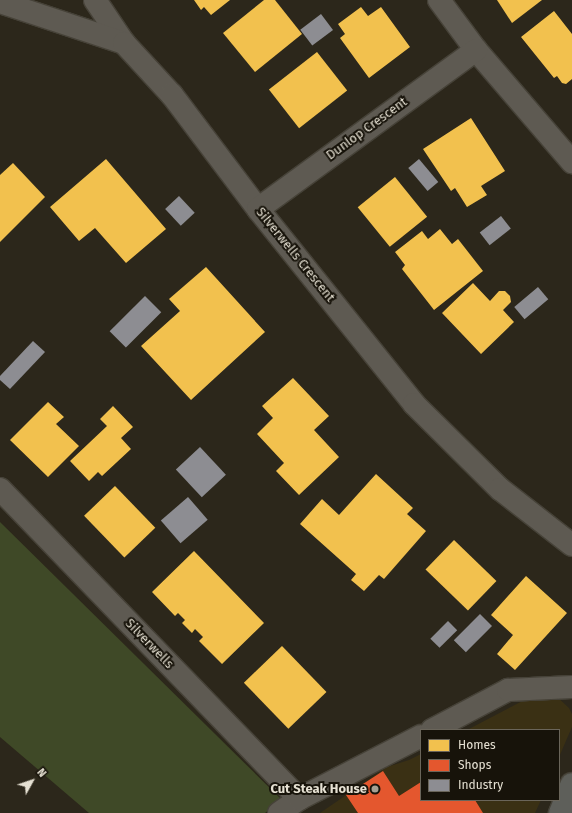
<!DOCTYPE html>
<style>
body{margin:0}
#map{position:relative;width:572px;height:813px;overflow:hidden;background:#2c271b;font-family:"Fira Sans",sans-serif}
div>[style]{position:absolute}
.built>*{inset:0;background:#3a3014}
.green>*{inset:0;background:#3f4927}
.homes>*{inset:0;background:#f2c14e;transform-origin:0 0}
.shops>*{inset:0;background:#e4572e}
.industry>*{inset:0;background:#8d8d92;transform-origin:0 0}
.roads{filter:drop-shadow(1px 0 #464238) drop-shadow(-1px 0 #464238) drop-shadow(0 1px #464238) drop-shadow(0 -1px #464238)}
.minor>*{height:22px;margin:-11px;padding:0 11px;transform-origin:11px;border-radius:11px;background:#5e5a52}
.major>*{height:22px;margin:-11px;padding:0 11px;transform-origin:11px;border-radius:11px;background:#5e5f5a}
.dots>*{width:11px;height:11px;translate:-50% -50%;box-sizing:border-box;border:2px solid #17130a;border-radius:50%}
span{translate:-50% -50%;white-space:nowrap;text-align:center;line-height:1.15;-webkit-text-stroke:4px #17130a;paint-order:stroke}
.street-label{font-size:13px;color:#e6e1d3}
.poi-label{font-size:13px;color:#e6e1d3;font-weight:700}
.right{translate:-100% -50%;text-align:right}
.legend{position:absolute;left:420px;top:729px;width:140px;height:72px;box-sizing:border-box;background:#17130a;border:1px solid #6a655a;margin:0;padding:5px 7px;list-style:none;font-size:12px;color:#e6e1d3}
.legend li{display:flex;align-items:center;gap:8px;height:20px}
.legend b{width:20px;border:1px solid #6a655a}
.north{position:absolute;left:12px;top:761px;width:40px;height:40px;-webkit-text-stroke:3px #17130a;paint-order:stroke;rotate:50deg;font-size:11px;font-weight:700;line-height:16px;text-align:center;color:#e6e1d3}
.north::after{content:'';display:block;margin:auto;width:14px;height:18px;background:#e6e1d3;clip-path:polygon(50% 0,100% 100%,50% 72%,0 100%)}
</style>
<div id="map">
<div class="built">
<div style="clip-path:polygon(554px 694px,569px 708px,572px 714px,572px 727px,559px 757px,559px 730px,467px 730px,532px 696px)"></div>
<div style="clip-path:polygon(421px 754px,421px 800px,541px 800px,535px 813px,320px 813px,387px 767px,409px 760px)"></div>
</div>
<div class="green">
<div style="clip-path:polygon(0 522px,282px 800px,265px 813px,89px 813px,0 737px)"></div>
</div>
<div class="homes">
<div style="clip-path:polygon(194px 0,230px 0,211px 15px,204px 7px,201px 10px)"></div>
<div style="clip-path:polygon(264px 0,275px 0,302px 34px,255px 72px,223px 33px)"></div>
<div style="clip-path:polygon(497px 0,542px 0,512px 23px)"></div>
<div style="clip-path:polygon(361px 7px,368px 16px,381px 7px,410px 47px,369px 78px,340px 38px,345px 34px,338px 24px)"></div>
<div style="clip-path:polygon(554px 11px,572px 34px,572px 79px,566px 84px,562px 83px,557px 76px,554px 78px,521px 37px)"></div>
<div style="left:317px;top:52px;width:49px;height:61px;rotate:52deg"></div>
<div style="clip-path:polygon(471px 118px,505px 171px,481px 186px,487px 195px,467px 207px,455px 188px,451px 191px,423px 149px)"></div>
<div style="clip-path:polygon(106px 159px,166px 229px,126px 263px,95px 228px,79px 241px,50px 207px)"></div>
<div style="clip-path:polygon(13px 163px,45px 197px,0 242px,0 175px)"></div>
<div style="left:395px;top:177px;width:51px;height:48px;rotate:51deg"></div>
<div style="clip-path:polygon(440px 229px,452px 244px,458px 239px,483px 271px,434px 310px,402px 269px,405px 265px,395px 252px,422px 231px,428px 239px)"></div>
<div style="clip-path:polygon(206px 267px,265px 332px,191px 400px,141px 346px,180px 311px,169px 299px)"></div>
<div style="clip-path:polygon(473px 283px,490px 301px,499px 291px,505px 291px,510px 296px,511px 302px,503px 310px,514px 322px,481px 354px,442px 313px)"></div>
<div style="clip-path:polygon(293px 378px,329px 416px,314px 430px,339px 457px,299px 495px,276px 471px,284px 463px,257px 434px,273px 418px,262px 406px)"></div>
<div style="clip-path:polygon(48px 402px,64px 417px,56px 424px,79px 446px,48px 477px,10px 440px)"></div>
<div style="clip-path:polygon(113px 406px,133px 427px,121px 438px,131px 449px,102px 476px,98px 472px,89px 481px,70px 461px,107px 426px,100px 419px)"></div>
<div style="clip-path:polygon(376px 474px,413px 508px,407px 514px,426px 531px,384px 579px,379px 575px,364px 591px,351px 580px,356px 574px,300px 524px,322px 499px,339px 515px)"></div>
<div style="left:115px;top:486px;width:58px;height:43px;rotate:46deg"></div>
<div style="left:454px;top:540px;width:59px;height:41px;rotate:44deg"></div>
<div style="clip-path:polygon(194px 551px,264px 623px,222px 664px,199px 641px,203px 637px,195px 629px,192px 633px,182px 623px,185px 620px,178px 613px,175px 616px,152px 592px)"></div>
<div style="clip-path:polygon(526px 576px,567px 613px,515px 670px,497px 654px,513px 635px,491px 615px)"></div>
<div style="left:282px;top:646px;width:64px;height:53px;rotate:46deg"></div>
</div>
<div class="shops">
<div style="clip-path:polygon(383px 771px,399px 796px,421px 782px,421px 800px,475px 800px,483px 813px,358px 813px,346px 795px)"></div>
</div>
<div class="industry">
<div style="left:321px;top:14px;width:20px;height:26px;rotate:53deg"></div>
<div style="left:419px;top:159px;width:30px;height:14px;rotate:50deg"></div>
<div style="left:179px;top:196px;width:23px;height:19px;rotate:47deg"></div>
<div style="left:501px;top:216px;width:16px;height:27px;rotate:52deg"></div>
<div style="left:538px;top:287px;width:16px;height:31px;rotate:50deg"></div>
<div style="left:145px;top:296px;width:23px;height:50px;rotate:45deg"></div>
<div style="clip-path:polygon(33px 341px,45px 352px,10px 389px,0 380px,0 376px)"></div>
<div style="left:200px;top:447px;width:38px;height:33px;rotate:47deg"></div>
<div style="left:188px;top:497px;width:30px;height:36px;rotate:49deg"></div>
<div style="left:480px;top:614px;width:17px;height:37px;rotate:45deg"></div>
<div style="left:448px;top:621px;width:13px;height:25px;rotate:45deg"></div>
</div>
<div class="roads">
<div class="minor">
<div style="left:95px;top:0;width:52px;rotate:56deg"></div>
<div style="left:439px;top:0;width:62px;rotate:53.5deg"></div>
<div style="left:476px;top:50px;width:148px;rotate:49.4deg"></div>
<div style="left:0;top:2px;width:131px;rotate:18.3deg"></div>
<div style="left:124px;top:43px;width:71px;rotate:47.3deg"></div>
<div style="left:172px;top:95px;width:143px;rotate:53deg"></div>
<div style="left:258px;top:209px;width:250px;rotate:51.3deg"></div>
<div style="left:414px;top:404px;width:121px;rotate:44.7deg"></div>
<div style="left:500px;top:489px;width:91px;rotate:37.9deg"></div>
<div style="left:258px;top:209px;width:270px;rotate:-36.1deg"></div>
<div style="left:0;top:489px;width:431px;rotate:46deg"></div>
<div style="left:432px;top:730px;width:86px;rotate:-27.8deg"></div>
<div style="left:508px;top:690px;width:64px;rotate:-2.7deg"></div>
<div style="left:279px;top:813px;width:24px;rotate:-35deg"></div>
<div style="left:299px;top:799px;width:137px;rotate:-27.3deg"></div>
</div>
<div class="major">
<div style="left:560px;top:813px;width:31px;rotate:-68deg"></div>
</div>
</div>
<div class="dots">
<div style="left:375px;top:789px;background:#a5a093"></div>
</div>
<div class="street-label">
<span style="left:367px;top:129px;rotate:-36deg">Dunlop Crescent</span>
<span style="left:295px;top:255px;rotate:51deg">Silverwells Crescent</span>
<span style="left:149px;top:644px;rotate:46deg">Silverwells</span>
</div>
<div class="poi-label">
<span class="right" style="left:367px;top:789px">Cut Steak House</span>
</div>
<ul class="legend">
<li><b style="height:11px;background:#f2c14e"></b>Homes</li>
<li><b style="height:11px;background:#e4572e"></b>Shops</li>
<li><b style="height:11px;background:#8d8d92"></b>Industry</li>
</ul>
<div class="north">N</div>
</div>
